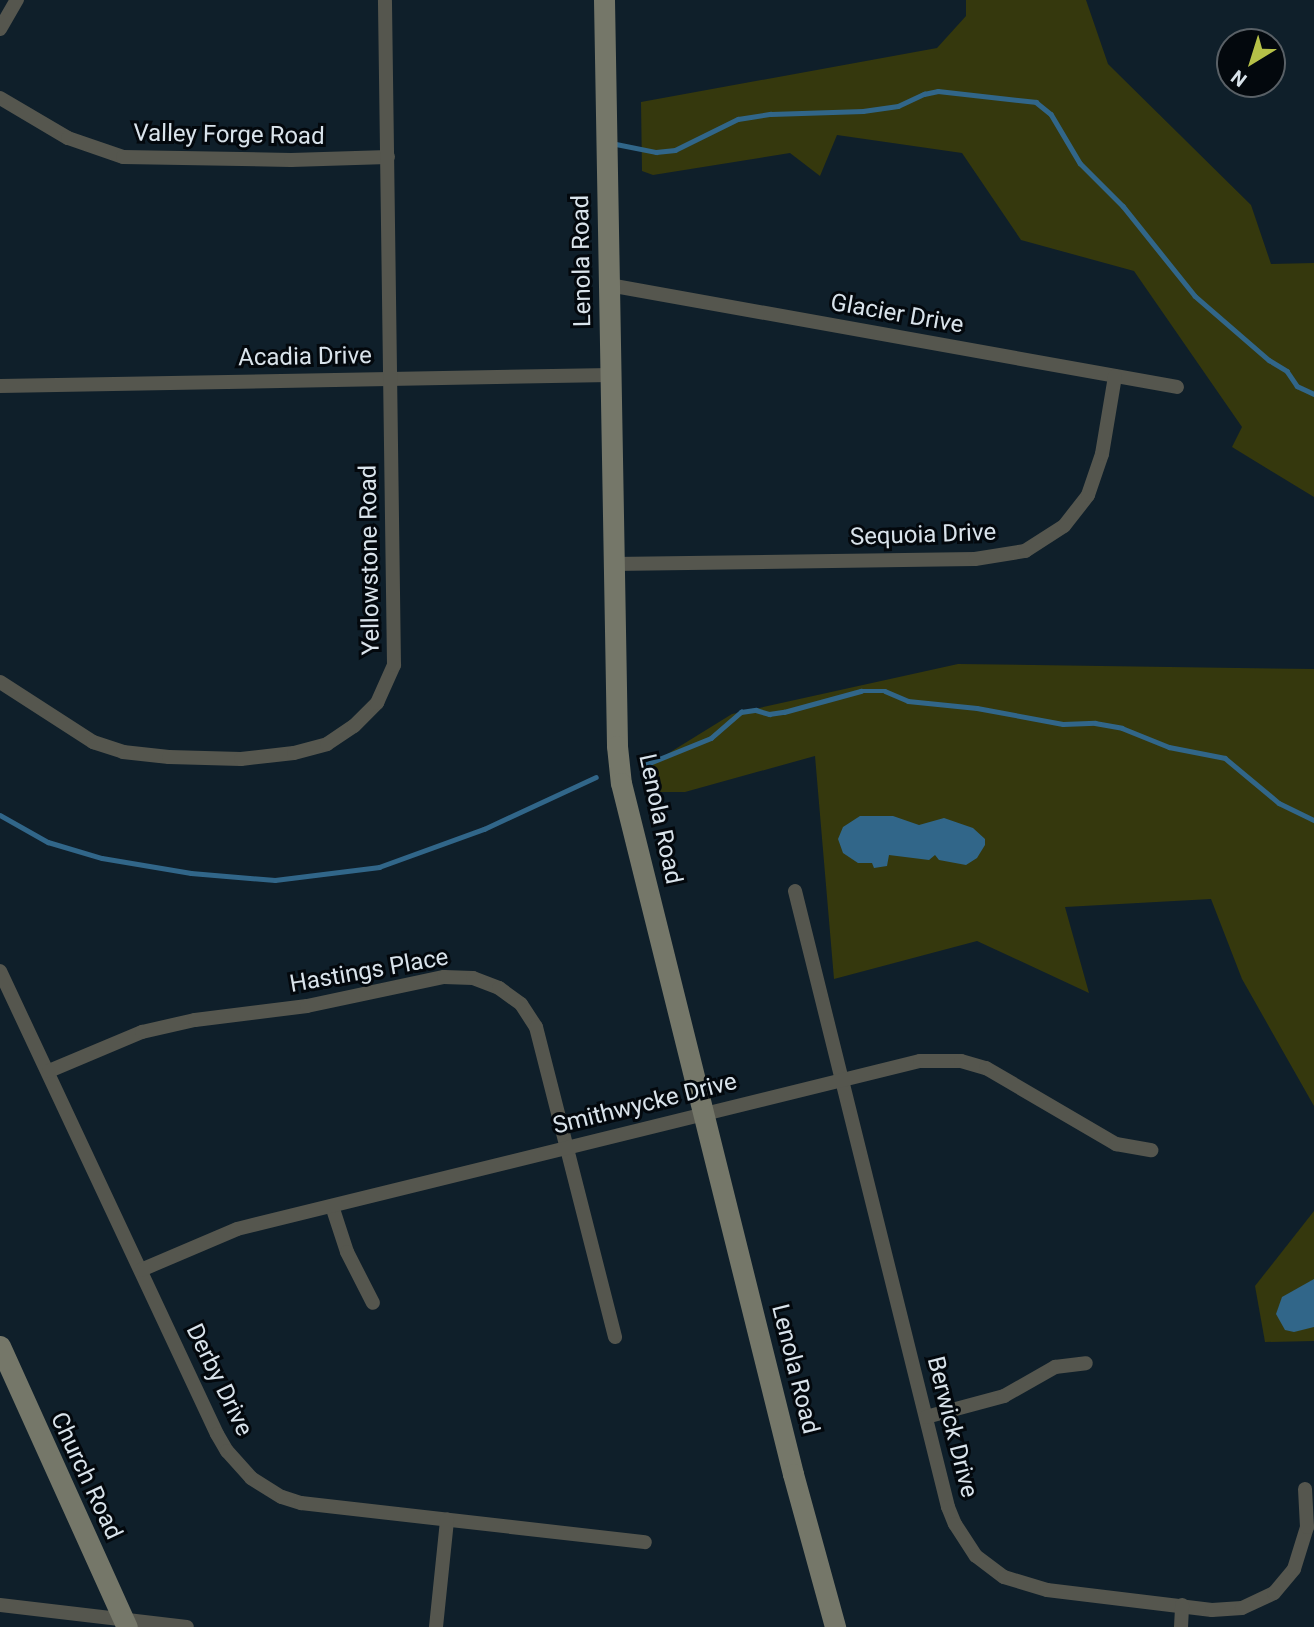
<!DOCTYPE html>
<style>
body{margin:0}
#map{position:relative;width:1314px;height:1627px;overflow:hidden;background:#0f1f2a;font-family:Roboto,sans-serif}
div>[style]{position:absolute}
.green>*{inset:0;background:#35380d}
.water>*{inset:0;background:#316689}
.stream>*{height:4.5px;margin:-2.25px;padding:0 2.25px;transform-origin:2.25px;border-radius:2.25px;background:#316689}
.street>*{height:14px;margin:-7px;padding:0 7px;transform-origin:7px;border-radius:7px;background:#55564e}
.secondary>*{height:21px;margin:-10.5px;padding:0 10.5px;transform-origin:10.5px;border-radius:10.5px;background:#757769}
span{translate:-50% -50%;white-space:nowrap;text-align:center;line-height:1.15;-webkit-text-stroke:6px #03080d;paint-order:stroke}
.street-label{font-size:24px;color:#d9e3eb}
.north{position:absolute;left:1216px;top:28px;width:70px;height:70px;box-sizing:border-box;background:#03080d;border:2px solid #596066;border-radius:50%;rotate:218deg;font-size:19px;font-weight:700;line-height:28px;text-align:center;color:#d9e3eb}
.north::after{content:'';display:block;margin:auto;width:24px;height:32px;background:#b6c148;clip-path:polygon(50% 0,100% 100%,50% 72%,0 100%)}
</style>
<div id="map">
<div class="green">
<div style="clip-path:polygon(966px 0,1086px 0,1108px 64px,1251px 205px,1271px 264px,1314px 263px,1314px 497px,1232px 447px,1242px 427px,1134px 271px,1021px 240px,962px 153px,837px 135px,820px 176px,790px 153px,653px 175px,642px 171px,641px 102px,937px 48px,966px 16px)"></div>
<div style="clip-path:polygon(958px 664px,1314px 669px,1314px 1106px,1242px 979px,1211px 899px,1065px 907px,1089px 993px,977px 941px,834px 979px,815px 756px,685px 792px,655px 792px,651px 764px,732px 714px)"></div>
<div style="clip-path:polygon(1314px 1211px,1314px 1341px,1265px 1342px,1255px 1286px)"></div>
</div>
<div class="water">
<div style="clip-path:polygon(860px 816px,893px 816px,919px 825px,944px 818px,973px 828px,985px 839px,985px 845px,977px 858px,966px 865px,939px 860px,935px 855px,929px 860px,889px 855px,887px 866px,874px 868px,872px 863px,858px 863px,843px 853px,838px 839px,843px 827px)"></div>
<div style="clip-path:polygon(1314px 1279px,1314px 1327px,1294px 1332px,1285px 1330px,1276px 1314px,1282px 1297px)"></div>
</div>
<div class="stream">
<div style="left:616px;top:144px;width:41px;rotate:11.3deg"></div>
<div style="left:656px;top:152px;width:19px;rotate:-6deg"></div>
<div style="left:675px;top:150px;width:70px;rotate:-26.2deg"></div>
<div style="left:738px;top:119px;width:33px;rotate:-9deg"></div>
<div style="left:771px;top:114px;width:92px;rotate:-1.9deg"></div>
<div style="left:863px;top:111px;width:35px;rotate:-8deg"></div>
<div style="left:898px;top:106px;width:29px;rotate:-25deg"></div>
<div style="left:924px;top:94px;width:14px;rotate:-12deg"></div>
<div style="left:938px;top:91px;width:99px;rotate:6.4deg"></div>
<div style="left:1036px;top:102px;width:19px;rotate:39deg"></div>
<div style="left:1051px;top:114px;width:57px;rotate:59.4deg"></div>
<div style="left:1080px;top:163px;width:61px;rotate:45deg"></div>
<div style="left:1123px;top:206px;width:115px;rotate:51.3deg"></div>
<div style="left:1195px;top:296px;width:98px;rotate:40.9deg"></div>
<div style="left:1269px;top:360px;width:21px;rotate:31deg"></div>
<div style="left:1287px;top:371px;width:18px;rotate:56deg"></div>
<div style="left:1297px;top:386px;width:19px;rotate:25deg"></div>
<div style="left:642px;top:766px;width:74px;rotate:-22.1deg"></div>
<div style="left:711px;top:738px;width:40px;rotate:-41deg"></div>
<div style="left:741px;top:712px;width:15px;rotate:-8deg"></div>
<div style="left:756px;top:710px;width:14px;rotate:17deg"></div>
<div style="left:769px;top:714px;width:15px;rotate:-8deg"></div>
<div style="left:784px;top:712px;width:80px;rotate:-15.3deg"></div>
<div style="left:861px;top:691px;width:24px"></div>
<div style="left:885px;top:691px;width:25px;rotate:23deg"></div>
<div style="left:908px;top:701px;width:69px;rotate:5.8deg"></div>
<div style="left:977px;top:708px;width:87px;rotate:10.5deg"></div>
<div style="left:1063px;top:724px;width:32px;rotate:-2deg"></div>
<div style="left:1095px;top:723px;width:27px;rotate:10deg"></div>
<div style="left:1122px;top:728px;width:51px;rotate:22deg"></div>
<div style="left:1169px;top:747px;width:57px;rotate:11.1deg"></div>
<div style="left:1225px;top:758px;width:70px;rotate:39.8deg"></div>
<div style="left:1279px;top:803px;width:39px;rotate:26deg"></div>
<div style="left:0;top:815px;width:55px;rotate:29.4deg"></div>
<div style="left:48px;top:842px;width:56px;rotate:16.5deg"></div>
<div style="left:102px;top:858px;width:90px;rotate:9.6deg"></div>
<div style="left:191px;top:873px;width:84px;rotate:4.8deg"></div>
<div style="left:275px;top:880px;width:105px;rotate:-7.1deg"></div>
<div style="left:379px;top:867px;width:112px;rotate:-19.9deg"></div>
<div style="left:484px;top:829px;width:123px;rotate:-24.9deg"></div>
</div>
<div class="street">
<div style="left:0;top:29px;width:34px;rotate:-60deg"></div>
<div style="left:0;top:98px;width:79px;rotate:30.5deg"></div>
<div style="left:68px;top:138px;width:58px;rotate:19.1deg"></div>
<div style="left:123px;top:157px;width:168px;rotate:1deg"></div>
<div style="left:291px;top:160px;width:97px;rotate:-1.8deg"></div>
<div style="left:609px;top:285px;width:577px;rotate:10.18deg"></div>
<div style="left:0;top:386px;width:611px;rotate:-1.03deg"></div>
<div style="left:613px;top:564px;width:362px;rotate:-0.8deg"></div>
<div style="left:975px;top:559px;width:51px;rotate:-9.1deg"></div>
<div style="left:1025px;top:551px;width:46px;rotate:-32.7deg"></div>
<div style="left:1064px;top:526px;width:39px;rotate:-52deg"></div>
<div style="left:1088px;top:495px;width:43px;rotate:-71.1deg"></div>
<div style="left:1102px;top:454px;width:79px;rotate:-80.5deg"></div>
<div style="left:0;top:682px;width:111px;rotate:32.8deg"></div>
<div style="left:93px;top:742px;width:32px;rotate:18deg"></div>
<div style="left:123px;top:752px;width:46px;rotate:6.2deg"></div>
<div style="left:169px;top:757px;width:72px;rotate:1.6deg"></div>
<div style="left:241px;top:759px;width:53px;rotate:-6.5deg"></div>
<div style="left:294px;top:753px;width:34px;rotate:-15deg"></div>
<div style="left:327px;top:744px;width:32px;rotate:-34deg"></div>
<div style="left:354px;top:726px;width:33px;rotate:-45deg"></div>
<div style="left:377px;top:703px;width:42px;rotate:-65.9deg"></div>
<div style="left:394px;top:665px;width:665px;rotate:-90.78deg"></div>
<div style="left:795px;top:891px;width:635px;rotate:76.05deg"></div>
<div style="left:948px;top:1507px;width:18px;rotate:68deg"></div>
<div style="left:955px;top:1524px;width:38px;rotate:57deg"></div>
<div style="left:976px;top:1556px;width:35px;rotate:37deg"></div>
<div style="left:1004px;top:1577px;width:45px;rotate:16.8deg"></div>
<div style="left:1047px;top:1590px;width:166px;rotate:6.9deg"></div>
<div style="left:1212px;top:1610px;width:30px;rotate:-4deg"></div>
<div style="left:1242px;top:1608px;width:35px;rotate:-25deg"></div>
<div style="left:1274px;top:1593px;width:31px;rotate:-50deg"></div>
<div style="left:1294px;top:1569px;width:44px;rotate:-72.8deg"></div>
<div style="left:1307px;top:1527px;width:38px;rotate:-93deg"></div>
<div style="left:0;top:971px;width:511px;rotate:64.89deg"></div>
<div style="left:217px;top:1434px;width:20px;rotate:60deg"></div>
<div style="left:227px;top:1451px;width:36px;rotate:48deg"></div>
<div style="left:251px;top:1478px;width:36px;rotate:32deg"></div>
<div style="left:282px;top:1497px;width:20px;rotate:18deg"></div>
<div style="left:301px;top:1503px;width:346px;rotate:6.5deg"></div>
<div style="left:49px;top:1071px;width:101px;rotate:-22.8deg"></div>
<div style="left:142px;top:1032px;width:54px;rotate:-12.8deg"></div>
<div style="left:195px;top:1020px;width:113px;rotate:-7.1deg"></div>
<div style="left:307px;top:1006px;width:140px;rotate:-12deg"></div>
<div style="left:444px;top:977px;width:29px;rotate:2deg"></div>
<div style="left:473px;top:978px;width:28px;rotate:21deg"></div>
<div style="left:499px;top:988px;width:27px;rotate:36deg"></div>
<div style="left:521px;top:1004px;width:27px;rotate:57deg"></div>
<div style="left:536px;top:1027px;width:320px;rotate:75.7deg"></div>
<div style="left:332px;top:1206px;width:48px;rotate:71.9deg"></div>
<div style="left:347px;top:1252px;width:57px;rotate:63deg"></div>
<div style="left:141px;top:1270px;width:104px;rotate:-23.1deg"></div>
<div style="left:237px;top:1229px;width:703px;rotate:-13.82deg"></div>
<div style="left:920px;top:1061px;width:41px"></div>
<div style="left:961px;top:1061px;width:26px;rotate:16deg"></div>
<div style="left:986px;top:1068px;width:151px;rotate:30.3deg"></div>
<div style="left:1116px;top:1144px;width:36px;rotate:10deg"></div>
<div style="left:926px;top:1417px;width:81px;rotate:-15.1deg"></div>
<div style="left:1004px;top:1396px;width:59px;rotate:-29.6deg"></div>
<div style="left:1055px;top:1367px;width:31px;rotate:-7deg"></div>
<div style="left:0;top:1605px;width:188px;rotate:6.7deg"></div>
<div style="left:436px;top:1627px;width:108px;rotate:-84.1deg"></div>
<div style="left:1181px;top:1627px;width:22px;rotate:-87deg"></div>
</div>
<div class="secondary">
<div style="left:604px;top:0;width:746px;rotate:89deg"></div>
<div style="left:617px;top:746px;width:37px;rotate:84deg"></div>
<div style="left:621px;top:783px;width:712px;rotate:76.02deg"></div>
<div style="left:793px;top:1474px;width:159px;rotate:74.6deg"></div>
<div style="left:0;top:1346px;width:308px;rotate:65.7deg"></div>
</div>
<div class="street-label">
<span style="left:229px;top:135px;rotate:1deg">Valley Forge Road</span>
<span style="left:582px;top:261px;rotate:-91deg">Lenola Road</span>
<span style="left:897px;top:314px;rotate:10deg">Glacier Drive</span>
<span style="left:305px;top:357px;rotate:-1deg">Acadia Drive</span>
<span style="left:923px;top:535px;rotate:-2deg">Sequoia Drive</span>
<span style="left:370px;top:560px;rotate:-91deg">Yellowstone Road</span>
<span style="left:660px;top:819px;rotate:78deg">Lenola Road</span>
<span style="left:369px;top:971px;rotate:-10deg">Hastings Place</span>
<span style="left:645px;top:1104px;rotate:-14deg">Smithwycke Drive</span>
<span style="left:795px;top:1369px;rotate:76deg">Lenola Road</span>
<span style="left:219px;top:1380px;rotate:64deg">Derby Drive</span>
<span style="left:952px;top:1427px;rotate:76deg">Berwick Drive</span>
<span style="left:86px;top:1476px;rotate:65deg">Church Road</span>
</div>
<div class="north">N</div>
</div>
